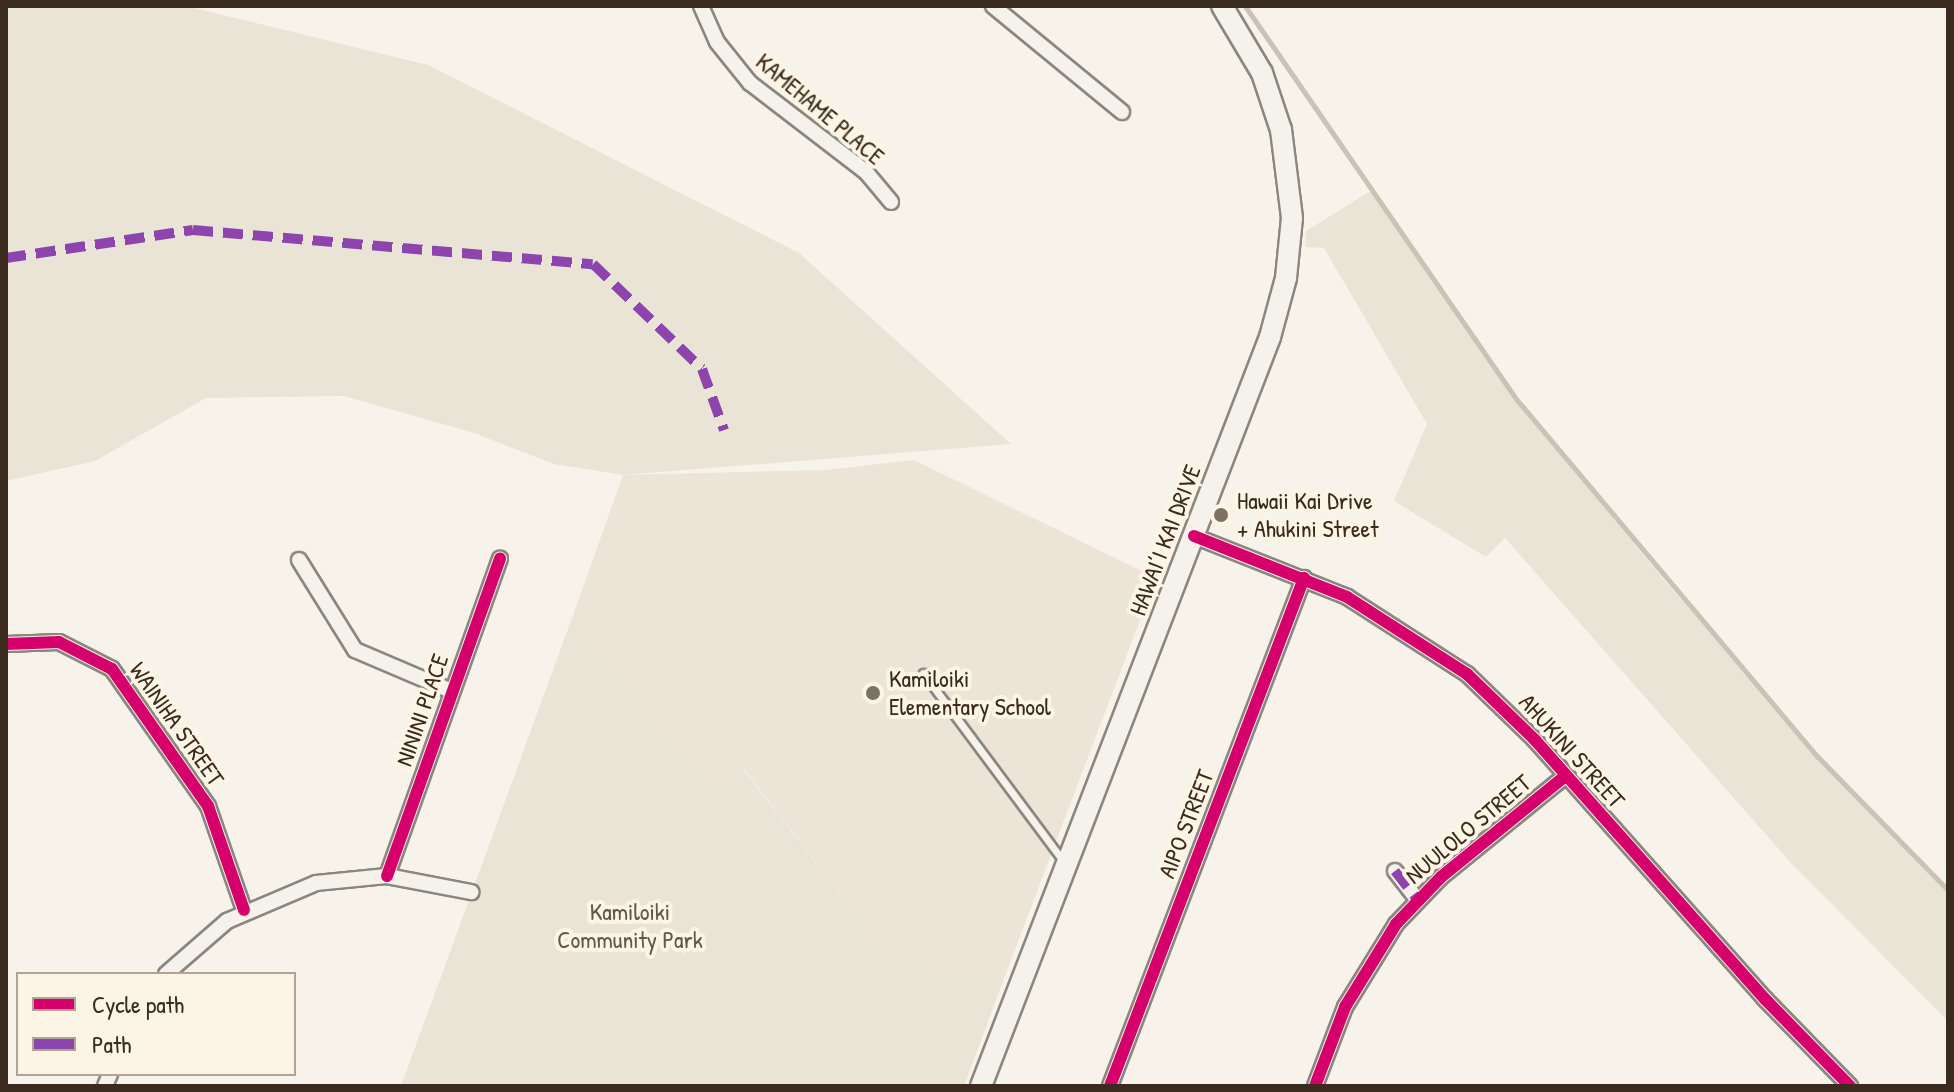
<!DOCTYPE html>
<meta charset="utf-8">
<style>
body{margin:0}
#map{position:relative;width:1954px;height:1092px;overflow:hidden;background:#f7f3ea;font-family:"Patrick Hand",sans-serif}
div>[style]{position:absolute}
.built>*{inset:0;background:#ebe4d7}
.green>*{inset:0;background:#eae4d7}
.stream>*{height:5px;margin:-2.5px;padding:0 2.5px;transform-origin:2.5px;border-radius:2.5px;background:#cac2b5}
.roads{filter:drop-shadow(2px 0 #8b867f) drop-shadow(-2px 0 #8b867f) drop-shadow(0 2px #8b867f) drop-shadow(0 -2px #8b867f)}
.service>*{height:7px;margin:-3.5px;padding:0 3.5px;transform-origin:3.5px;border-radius:3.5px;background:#f5f2ec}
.minor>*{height:14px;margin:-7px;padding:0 7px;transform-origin:7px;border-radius:7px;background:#f5f2ec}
.secondary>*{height:20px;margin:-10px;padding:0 10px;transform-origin:10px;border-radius:10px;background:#f5f2ec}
.quiet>*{height:10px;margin-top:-5px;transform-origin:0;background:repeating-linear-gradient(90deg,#8e44ad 0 20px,transparent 0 30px)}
.cycleway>*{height:12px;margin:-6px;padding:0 6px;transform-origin:6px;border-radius:6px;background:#d6006c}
.dots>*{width:22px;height:22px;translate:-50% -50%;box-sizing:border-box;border:4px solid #fcf5e5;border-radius:50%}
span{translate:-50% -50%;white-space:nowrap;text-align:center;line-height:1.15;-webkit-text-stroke:8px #fcf5e5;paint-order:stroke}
.street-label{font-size:24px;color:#3b2a1e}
.poi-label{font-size:24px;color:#3b2a1e}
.left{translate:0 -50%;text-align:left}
.park-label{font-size:24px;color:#645648}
.frame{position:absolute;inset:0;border:8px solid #3b2a1e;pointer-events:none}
.legend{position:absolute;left:16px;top:972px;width:280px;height:104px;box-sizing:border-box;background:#fcf5e5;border:2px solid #afa495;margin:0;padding:10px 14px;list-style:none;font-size:24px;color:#3b2a1e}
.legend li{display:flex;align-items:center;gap:16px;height:40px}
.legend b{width:40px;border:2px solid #afa495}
</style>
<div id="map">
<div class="built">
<div style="clip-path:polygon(914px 460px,1156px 578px,1002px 984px,883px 950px,744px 769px,710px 788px,572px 618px,623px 475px,826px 470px)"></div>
</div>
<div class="green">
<div style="clip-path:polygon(6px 6px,186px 6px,428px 65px,799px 253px,1011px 444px,623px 475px,554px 464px,474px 433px,344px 396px,206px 398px,95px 461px,6px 481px)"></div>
<div style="clip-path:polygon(1372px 190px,1517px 400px,1659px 574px,1818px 757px,1948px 890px,1948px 1021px,1791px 863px,1505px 538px,1486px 557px,1394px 501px,1427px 424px,1324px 248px,1305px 247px,1306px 231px)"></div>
<div style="clip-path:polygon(572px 618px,710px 788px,743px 769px,883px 950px,1002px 984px,964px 1086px,401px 1086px)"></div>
</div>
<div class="stream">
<div style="left:1245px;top:6px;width:479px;rotate:55.4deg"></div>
<div style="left:1517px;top:400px;width:467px;rotate:49.9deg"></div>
<div style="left:1818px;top:757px;width:186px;rotate:45.7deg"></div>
</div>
<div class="roads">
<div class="service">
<div style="left:923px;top:673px;width:236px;rotate:53.3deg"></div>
</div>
<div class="minor">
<div style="left:701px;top:6px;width:39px;rotate:66deg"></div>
<div style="left:717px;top:42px;width:53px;rotate:51.2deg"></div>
<div style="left:750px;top:83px;width:146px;rotate:37.5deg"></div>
<div style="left:866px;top:172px;width:39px;rotate:50deg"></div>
<div style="left:993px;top:6px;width:167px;rotate:39.4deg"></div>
<div style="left:1194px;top:536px;width:165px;rotate:21.7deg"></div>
<div style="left:1347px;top:597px;width:143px;rotate:32.7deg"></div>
<div style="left:1467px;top:674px;width:95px;rotate:44.1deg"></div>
<div style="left:1535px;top:740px;width:346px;rotate:48.4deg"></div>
<div style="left:1765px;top:999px;width:122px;rotate:45.7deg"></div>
<div style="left:299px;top:560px;width:106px;rotate:58.1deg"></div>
<div style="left:355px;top:650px;width:104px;rotate:23.1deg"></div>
<div style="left:6px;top:644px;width:53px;rotate:-2.2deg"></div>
<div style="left:59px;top:642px;width:59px;rotate:27deg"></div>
<div style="left:112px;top:669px;width:167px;rotate:55deg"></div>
<div style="left:208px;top:806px;width:110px;rotate:70.9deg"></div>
<div style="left:1395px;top:871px;width:37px;rotate:52deg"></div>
<div style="left:387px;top:876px;width:337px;rotate:-70.4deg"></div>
<div style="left:166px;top:974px;width:81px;rotate:-41deg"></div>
<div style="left:227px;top:921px;width:97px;rotate:-23.1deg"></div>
<div style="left:316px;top:883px;width:71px;rotate:-5.6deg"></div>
<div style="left:387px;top:876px;width:86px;rotate:10.8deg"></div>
<div style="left:105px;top:1086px;width:13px;rotate:-67deg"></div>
<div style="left:1110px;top:1086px;width:544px;rotate:-69.1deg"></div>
<div style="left:1315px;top:1086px;width:85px;rotate:-69.2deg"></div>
<div style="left:1345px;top:1007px;width:97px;rotate:-58.4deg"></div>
<div style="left:1396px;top:924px;width:65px;rotate:-46.2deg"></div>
<div style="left:1441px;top:877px;width:159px;rotate:-39.1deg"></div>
</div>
<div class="secondary">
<div style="left:981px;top:1086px;width:803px;rotate:-68.9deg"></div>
<div style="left:1270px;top:337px;width:61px;rotate:-74.8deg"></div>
<div style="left:1286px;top:278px;width:60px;rotate:-84.3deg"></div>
<div style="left:1292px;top:218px;width:89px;rotate:-97.1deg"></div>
<div style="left:1281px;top:130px;width:60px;rotate:-108.4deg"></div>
<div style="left:1262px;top:73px;width:78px;rotate:-120.8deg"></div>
</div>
</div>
<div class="quiet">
<div style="left:6px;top:258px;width:189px;rotate:-8.5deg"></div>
<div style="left:193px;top:230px;width:401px;rotate:4.9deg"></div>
<div style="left:593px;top:264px;width:151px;rotate:43.9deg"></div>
<div style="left:702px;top:369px;width:65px;rotate:70.2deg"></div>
<div style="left:1395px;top:871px;width:37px;rotate:52deg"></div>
</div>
<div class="cycleway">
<div style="left:1194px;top:536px;width:165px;rotate:21.7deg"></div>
<div style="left:1347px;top:597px;width:143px;rotate:32.7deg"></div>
<div style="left:1467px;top:674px;width:95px;rotate:44.1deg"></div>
<div style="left:1535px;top:740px;width:346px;rotate:48.4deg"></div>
<div style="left:1765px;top:999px;width:122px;rotate:45.7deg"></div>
<div style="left:6px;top:644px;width:53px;rotate:-2.2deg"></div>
<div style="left:59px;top:642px;width:59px;rotate:27deg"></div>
<div style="left:112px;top:669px;width:167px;rotate:55deg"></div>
<div style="left:208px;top:806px;width:110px;rotate:70.9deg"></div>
<div style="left:387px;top:876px;width:337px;rotate:-70.4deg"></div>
<div style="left:1110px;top:1086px;width:544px;rotate:-69.1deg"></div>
<div style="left:1315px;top:1086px;width:85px;rotate:-69.2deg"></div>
<div style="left:1345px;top:1007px;width:97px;rotate:-58.4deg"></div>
<div style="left:1396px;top:924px;width:65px;rotate:-46.2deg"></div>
<div style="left:1441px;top:877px;width:159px;rotate:-39.1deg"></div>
</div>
<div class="dots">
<div style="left:1221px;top:515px;background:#7d7065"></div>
<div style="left:873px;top:693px;background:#7d7065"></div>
</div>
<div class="street-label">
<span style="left:820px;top:109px;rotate:40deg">KAMEHAME PLACE</span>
<span style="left:1165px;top:540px;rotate:-69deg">HAWAI’I KAI DRIVE</span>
<span style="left:422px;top:710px;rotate:-71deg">NININI PLACE</span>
<span style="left:177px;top:724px;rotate:55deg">WAINIHA STREET</span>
<span style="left:1572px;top:751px;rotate:48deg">AHUKINI STREET</span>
<span style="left:1186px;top:824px;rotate:-69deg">AIPO STREET</span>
<span style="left:1468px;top:829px;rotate:-40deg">NUULOLO STREET</span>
</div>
<div class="poi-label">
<span class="left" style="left:1237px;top:515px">Hawaii Kai Drive<br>+ Ahukini Street</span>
<span class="left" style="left:889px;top:693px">Kamiloiki<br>Elementary School</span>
</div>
<div class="park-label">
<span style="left:630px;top:926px">Kamiloiki<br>Community Park</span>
</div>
<div class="frame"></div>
<ul class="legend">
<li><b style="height:10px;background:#d6006c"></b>Cycle path</li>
<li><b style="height:10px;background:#8e44ad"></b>Path</li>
</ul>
</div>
